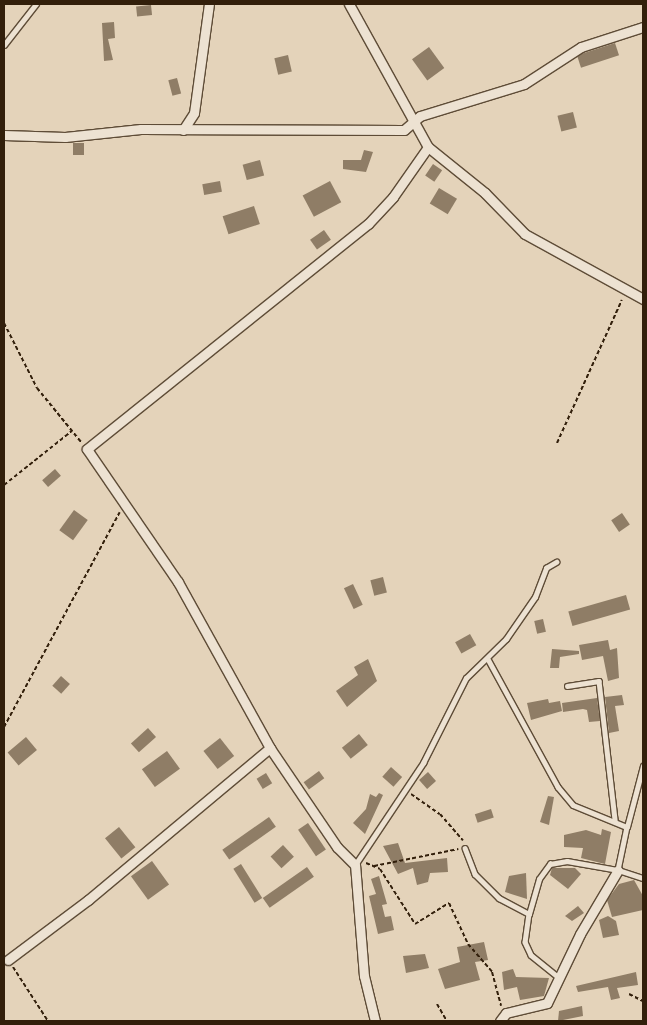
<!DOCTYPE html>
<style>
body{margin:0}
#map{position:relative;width:647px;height:1025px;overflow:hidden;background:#e4d3ba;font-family:"EB Garamond",serif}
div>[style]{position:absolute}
.building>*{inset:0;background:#8f7d66;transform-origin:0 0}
.path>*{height:2px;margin-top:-1px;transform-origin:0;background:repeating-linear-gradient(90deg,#321f0b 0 4px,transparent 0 6.5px)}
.roads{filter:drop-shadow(1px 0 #5e4c37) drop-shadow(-1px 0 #5e4c37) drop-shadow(0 1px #5e4c37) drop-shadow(0 -1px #5e4c37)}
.service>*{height:4.5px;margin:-2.25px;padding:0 2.25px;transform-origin:2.25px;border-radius:2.25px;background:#ede2d2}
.minor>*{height:9px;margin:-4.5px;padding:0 4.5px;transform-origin:4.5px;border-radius:4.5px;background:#ede2d2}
span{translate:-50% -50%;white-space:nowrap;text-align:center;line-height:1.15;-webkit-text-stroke:4.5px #ede2d2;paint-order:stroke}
.frame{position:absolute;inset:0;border:5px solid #321f0b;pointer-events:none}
</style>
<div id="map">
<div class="building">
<div style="left:151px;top:5px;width:10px;height:15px;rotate:84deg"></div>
<div style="clip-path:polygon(114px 22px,115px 38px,108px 39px,113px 60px,104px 61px,102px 23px)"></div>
<div style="left:615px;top:43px;width:13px;height:40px;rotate:72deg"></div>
<div style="left:429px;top:47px;width:26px;height:21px;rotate:54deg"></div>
<div style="left:288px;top:55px;width:17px;height:14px;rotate:77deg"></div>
<div style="left:177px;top:78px;width:16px;height:9px;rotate:75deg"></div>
<div style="left:573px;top:112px;width:16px;height:16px;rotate:76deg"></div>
<div style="left:73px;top:143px;width:11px;height:12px"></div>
<div style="clip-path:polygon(364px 150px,373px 152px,366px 172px,343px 169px,343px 160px,361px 160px)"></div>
<div style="left:260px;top:160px;width:16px;height:18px;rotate:75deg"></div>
<div style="left:433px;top:164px;width:11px;height:14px;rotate:34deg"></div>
<div style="left:220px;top:181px;width:11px;height:18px;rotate:80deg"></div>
<div style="left:330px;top:181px;width:24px;height:31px;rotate:62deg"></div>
<div style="left:439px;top:188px;width:21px;height:18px;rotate:31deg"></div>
<div style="left:254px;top:206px;width:19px;height:33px;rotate:72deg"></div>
<div style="left:324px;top:230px;width:12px;height:17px;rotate:55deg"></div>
<div style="left:55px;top:469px;width:9px;height:17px;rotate:49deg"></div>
<div style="left:74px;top:510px;width:17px;height:25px;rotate:36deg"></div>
<div style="left:622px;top:513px;width:14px;height:13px;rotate:56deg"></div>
<div style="left:383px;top:577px;width:16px;height:13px;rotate:76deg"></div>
<div style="left:353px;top:584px;width:23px;height:10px;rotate:65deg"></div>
<div style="left:626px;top:595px;width:15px;height:60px;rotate:74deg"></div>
<div style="left:543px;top:619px;width:13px;height:9px;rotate:77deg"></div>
<div style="left:470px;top:634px;width:13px;height:17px;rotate:61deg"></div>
<div style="clip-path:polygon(608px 640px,610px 650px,617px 648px,619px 678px,608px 681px,603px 656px,582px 660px,579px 645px)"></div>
<div style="clip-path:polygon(552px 649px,579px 651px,579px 654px,560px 657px,559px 668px,550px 668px)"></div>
<div style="clip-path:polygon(368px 659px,377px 681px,347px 707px,336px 691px,358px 675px,354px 667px)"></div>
<div style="left:61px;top:676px;width:12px;height:13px;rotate:42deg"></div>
<div style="clip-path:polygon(622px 695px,624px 705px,615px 706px,619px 731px,609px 733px,605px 697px)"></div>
<div style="clip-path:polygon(597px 698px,600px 721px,589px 722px,587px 710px,583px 709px,563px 712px,562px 703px)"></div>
<div style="clip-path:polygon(548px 699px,549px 703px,560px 701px,562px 711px,531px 720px,527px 703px)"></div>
<div style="left:148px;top:728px;width:12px;height:23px;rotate:48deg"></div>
<div style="left:359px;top:734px;width:14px;height:22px;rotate:51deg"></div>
<div style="left:26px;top:737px;width:17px;height:24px;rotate:50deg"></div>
<div style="left:220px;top:738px;width:23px;height:21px;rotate:52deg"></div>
<div style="left:167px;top:751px;width:22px;height:31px;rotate:54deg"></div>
<div style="left:391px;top:767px;width:15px;height:13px;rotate:42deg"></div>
<div style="left:319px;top:771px;width:9px;height:19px;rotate:54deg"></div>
<div style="left:428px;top:772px;width:12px;height:12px;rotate:48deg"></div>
<div style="left:266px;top:773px;width:12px;height:11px;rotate:59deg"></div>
<div style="clip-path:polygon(379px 793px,383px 795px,365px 834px,353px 823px,366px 809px,370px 794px,376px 797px)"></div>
<div style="clip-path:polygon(548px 796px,554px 797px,549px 825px,540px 822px)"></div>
<div style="left:491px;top:809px;width:9px;height:17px;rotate:72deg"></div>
<div style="left:269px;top:817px;width:12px;height:57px;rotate:55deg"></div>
<div style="left:308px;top:823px;width:32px;height:12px;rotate:56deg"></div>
<div style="left:119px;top:827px;width:26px;height:18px;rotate:51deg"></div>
<div style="clip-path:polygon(602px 829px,611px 832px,605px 864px,581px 858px,583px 848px,564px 847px,564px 835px,586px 830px,601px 835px)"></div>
<div style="clip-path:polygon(398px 843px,405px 863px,447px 858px,448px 872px,430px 873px,428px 882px,417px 885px,413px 868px,398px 874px,383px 846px)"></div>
<div style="left:283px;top:845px;width:16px;height:17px;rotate:47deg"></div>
<div style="left:152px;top:861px;width:29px;height:26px;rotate:54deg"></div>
<div style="left:241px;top:864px;width:40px;height:9px;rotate:58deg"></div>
<div style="left:307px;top:867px;width:12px;height:54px;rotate:55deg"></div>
<div style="clip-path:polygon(552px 868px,575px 868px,581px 874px,568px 889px,550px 875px)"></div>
<div style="clip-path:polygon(526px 873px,527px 899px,505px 892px,509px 876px)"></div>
<div style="clip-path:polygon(379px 876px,387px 904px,382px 905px,385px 917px,391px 916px,394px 930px,378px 934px,369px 896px,376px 894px,371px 879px)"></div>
<div style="clip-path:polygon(634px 880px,643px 896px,643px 910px,612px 917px,607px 900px,619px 884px)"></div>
<div style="clip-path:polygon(578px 906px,584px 913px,572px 921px,565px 916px)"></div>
<div style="clip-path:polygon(608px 916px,616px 921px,619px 935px,603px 938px,599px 920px)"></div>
<div style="clip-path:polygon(484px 942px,488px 960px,475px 962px,480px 980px,445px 989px,438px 969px,460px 962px,457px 947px)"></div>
<div style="clip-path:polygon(425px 954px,429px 968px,406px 973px,403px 956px)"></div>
<div style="clip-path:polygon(513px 969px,516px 977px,549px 978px,544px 996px,520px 1000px,517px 987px,504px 990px,502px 972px)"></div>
<div style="clip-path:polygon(636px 972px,638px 985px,617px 988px,620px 998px,611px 1000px,608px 987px,578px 992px,576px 986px)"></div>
<div style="clip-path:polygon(582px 1006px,583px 1016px,558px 1021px,559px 1011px)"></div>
</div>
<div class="path">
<div style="left:4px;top:323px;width:73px;rotate:63.1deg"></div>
<div style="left:37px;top:388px;width:70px;rotate:50.8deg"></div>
<div style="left:557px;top:443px;width:157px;rotate:-65.6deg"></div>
<div style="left:4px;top:485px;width:87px;rotate:-38.5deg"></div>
<div style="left:4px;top:727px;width:244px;rotate:-61.7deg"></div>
<div style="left:411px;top:794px;width:35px;rotate:35deg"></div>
<div style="left:440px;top:814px;width:35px;rotate:49deg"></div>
<div style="left:366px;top:863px;width:15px;rotate:23deg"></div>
<div style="left:380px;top:869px;width:65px;rotate:57.5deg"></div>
<div style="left:415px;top:924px;width:40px;rotate:-32deg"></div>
<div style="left:449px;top:903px;width:45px;rotate:65.1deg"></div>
<div style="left:468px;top:944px;width:37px;rotate:49deg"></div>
<div style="left:492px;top:972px;width:35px;rotate:75deg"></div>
<div style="left:374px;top:866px;width:86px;rotate:-11.4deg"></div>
<div style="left:13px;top:967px;width:64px;rotate:57.1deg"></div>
<div style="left:629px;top:994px;width:16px;rotate:27deg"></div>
<div style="left:437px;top:1004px;width:20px;rotate:60deg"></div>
</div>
<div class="roads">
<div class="service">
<div style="left:4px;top:45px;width:52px;rotate:-52deg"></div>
<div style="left:488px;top:659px;width:146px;rotate:61.3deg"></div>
<div style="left:558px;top:787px;width:23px;rotate:50deg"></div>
<div style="left:573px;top:805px;width:58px;rotate:22.2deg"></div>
<div style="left:627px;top:827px;width:44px;rotate:101.8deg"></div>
<div style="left:618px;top:870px;width:26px;rotate:18deg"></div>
<div style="left:567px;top:686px;width:32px;rotate:-9deg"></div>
<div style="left:599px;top:681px;width:140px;rotate:83.4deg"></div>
<div style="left:627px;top:827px;width:63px;rotate:-75.3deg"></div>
<div style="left:465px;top:848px;width:28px;rotate:69deg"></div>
<div style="left:475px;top:874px;width:34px;rotate:45deg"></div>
<div style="left:499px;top:898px;width:34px;rotate:28deg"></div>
<div style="left:529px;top:914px;width:36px;rotate:-74deg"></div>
<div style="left:539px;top:879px;width:19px;rotate:-54deg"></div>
<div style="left:550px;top:864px;width:17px;rotate:-10deg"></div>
<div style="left:567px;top:861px;width:52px;rotate:10deg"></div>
<div style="left:355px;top:865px;width:123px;rotate:-56.3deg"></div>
<div style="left:423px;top:763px;width:95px;rotate:-63.2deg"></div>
<div style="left:466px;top:678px;width:56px;rotate:-44.3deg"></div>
<div style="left:506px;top:639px;width:51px;rotate:-55.4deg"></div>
<div style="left:535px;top:597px;width:31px;rotate:-69deg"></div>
<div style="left:546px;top:568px;width:12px;rotate:-31deg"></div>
<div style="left:529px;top:914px;width:28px;rotate:98deg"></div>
<div style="left:525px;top:942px;width:14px;rotate:65deg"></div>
<div style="left:531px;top:955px;width:36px;rotate:39deg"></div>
</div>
<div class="minor">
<div style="left:349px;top:4px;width:163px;rotate:61.1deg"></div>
<div style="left:428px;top:147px;width:73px;rotate:38.9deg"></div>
<div style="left:485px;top:193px;width:57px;rotate:45.7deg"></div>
<div style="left:525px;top:234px;width:135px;rotate:28.8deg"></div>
<div style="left:183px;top:130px;width:20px;rotate:-57deg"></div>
<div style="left:194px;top:113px;width:110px;rotate:-82.2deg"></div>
<div style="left:4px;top:135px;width:61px;rotate:1.9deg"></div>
<div style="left:65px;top:137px;width:76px;rotate:-6deg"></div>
<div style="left:141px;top:129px;width:263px;rotate:0.2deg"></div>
<div style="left:404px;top:130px;width:21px;rotate:-41deg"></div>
<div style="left:420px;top:116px;width:109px;rotate:-17.1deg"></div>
<div style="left:524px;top:84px;width:68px;rotate:-33deg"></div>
<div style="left:581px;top:47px;width:65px;rotate:-17.9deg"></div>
<div style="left:8px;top:960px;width:100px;rotate:-36.9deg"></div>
<div style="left:88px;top:900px;width:237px;rotate:-39.9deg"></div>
<div style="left:375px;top:1021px;width:46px;rotate:-103.7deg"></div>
<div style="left:364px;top:976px;width:111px;rotate:-94.6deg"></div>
<div style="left:355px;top:865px;width:25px;rotate:-135deg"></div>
<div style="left:337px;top:847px;width:120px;rotate:-124.1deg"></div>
<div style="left:270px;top:748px;width:190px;rotate:-119deg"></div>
<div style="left:178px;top:582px;width:161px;rotate:-124.4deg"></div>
<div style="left:87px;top:449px;width:360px;rotate:-38.7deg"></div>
<div style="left:368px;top:224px;width:37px;rotate:-47deg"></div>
<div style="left:393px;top:197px;width:61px;rotate:-55deg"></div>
<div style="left:500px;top:1021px;width:10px;rotate:-53deg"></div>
<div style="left:506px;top:1013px;width:42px;rotate:-13.7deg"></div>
<div style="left:547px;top:1003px;width:76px;rotate:-64.4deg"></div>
<div style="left:580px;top:934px;width:74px;rotate:-59.3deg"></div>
</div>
</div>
<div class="frame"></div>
</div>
